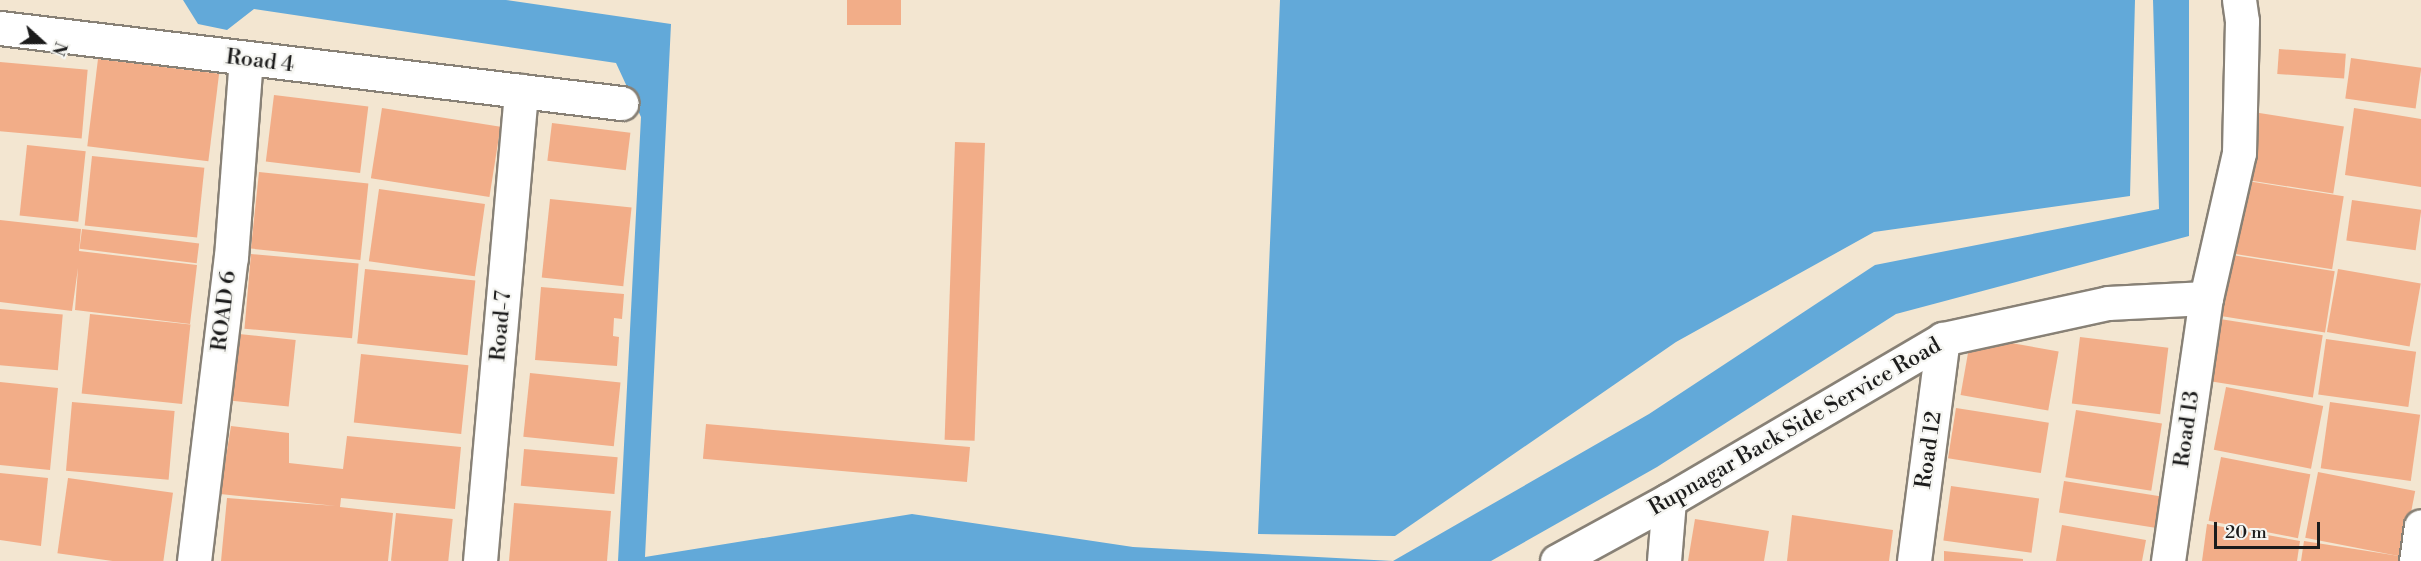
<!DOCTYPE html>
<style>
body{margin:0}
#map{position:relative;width:2421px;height:561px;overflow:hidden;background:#f3e6d1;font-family:"Libre Bodoni",serif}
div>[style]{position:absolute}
.water>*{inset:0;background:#62a9d9}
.building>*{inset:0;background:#f2ad88;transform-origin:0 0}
.roads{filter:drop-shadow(2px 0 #888176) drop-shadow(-2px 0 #888176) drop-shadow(0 2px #888176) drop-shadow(0 -2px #888176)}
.minor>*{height:33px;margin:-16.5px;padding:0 16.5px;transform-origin:16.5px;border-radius:16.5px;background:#fff}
span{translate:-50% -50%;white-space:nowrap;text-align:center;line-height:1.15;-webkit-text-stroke:4.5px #f6f6f2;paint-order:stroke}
.street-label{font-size:22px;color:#1c1c1c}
.north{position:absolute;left:12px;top:12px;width:60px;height:60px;-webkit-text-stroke:4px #f6f6f2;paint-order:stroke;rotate:111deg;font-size:16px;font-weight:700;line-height:24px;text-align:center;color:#1c1c1c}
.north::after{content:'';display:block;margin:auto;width:21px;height:27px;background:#1c1c1c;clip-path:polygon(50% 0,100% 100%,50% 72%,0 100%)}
.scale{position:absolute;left:2214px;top:522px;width:106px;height:27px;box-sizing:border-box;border:3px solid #1c1c1c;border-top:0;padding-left:8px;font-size:18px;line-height:21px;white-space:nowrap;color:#1c1c1c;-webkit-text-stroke:4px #f6f6f2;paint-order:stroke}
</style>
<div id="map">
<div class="water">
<div style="clip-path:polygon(183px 0,506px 0,671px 24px,645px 557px,912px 514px,1133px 547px,1393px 561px,1649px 414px,1875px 265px,2159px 209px,2153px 0,2189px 0,2189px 236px,1896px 314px,1657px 467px,1491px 561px,618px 561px,641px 117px,616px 63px,254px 9px,227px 30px,198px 24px)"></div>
<div style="clip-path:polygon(1280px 0,2135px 0,2130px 196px,1874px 232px,1676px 342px,1395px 536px,1258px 534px)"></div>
</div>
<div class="building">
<div style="left:847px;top:0;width:54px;height:25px"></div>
<div style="left:2279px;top:49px;width:67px;height:25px;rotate:4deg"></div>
<div style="left:2351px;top:58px;width:71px;height:41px;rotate:8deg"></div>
<div style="left:98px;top:59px;width:122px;height:88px;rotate:7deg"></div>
<div style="left:0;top:62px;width:88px;height:69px;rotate:5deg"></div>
<div style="left:274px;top:95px;width:95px;height:67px;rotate:7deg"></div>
<div style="left:382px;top:108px;width:120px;height:71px;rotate:9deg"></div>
<div style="clip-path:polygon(2354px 108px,2421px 119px,2421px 187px,2345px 175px)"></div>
<div style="left:2253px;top:112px;width:92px;height:68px;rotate:9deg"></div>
<div style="left:552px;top:123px;width:79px;height:38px;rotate:7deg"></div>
<div style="left:955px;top:142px;width:30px;height:298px;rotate:2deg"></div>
<div style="left:27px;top:145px;width:59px;height:71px;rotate:6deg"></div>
<div style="left:92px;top:156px;width:113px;height:70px;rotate:6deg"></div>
<div style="left:259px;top:172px;width:110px;height:77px;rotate:6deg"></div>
<div style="left:2241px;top:180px;width:104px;height:74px;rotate:9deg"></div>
<div style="left:379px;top:189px;width:107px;height:73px;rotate:8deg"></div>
<div style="left:550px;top:199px;width:82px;height:79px;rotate:6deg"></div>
<div style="left:2352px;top:200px;width:70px;height:41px;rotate:8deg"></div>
<div style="clip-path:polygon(0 220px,81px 229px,79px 251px,197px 265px,190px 324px,75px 310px,78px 268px,72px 311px,0 302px)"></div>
<div style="left:82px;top:229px;width:118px;height:20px;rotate:7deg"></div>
<div style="left:251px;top:254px;width:108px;height:75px;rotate:5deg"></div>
<div style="left:2232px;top:255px;width:104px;height:62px;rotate:9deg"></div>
<div style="left:365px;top:269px;width:111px;height:75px;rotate:6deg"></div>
<div style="left:2338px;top:269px;width:84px;height:64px;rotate:10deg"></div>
<div style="clip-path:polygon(541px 287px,624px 294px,622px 319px,614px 318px,613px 336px,619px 337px,617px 366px,535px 360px)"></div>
<div style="left:0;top:309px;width:63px;height:56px;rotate:5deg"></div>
<div style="left:90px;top:314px;width:101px;height:80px;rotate:6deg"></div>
<div style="left:2220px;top:319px;width:104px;height:63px;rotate:9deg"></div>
<div style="left:239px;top:334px;width:57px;height:67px;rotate:6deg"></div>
<div style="left:1971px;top:336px;width:89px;height:60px;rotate:10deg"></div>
<div style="left:2080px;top:337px;width:89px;height:67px;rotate:7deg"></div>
<div style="left:2326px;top:339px;width:91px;height:56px;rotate:8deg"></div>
<div style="left:361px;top:354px;width:108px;height:69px;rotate:6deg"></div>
<div style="left:530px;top:373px;width:91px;height:64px;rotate:6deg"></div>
<div style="clip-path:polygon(0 382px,58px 388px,50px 470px,0 465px)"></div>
<div style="left:2226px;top:387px;width:99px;height:64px;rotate:11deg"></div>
<div style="left:72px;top:402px;width:103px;height:69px;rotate:5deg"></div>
<div style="left:2330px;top:402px;width:91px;height:67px;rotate:8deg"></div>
<div style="left:1956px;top:408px;width:94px;height:51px;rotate:9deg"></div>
<div style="left:2076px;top:410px;width:87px;height:68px;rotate:9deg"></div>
<div style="left:706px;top:424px;width:265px;height:35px;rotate:5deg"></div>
<div style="clip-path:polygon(231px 426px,289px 433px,289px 463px,343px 469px,347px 436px,461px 447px,455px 509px,341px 498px,340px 507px,393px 513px,388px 561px,221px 561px,227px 498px,336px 506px,220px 494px)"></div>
<div style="left:524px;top:449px;width:94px;height:37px;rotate:5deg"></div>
<div style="left:2221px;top:457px;width:91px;height:65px;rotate:11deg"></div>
<div style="left:2318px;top:472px;width:99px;height:67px;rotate:11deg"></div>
<div style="clip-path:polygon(0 473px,48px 478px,41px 546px,0 540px)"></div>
<div style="left:68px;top:478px;width:106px;height:76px;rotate:8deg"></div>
<div style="left:2064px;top:481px;width:102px;height:32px;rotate:9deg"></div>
<div style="left:1951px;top:486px;width:89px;height:55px;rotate:8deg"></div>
<div style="clip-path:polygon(514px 503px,611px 511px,607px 561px,509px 561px)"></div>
<div style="left:396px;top:513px;width:57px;height:48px;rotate:6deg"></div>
<div style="clip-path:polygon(1792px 515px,1893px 530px,1889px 561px,1787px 561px)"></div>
<div style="clip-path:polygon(1695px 519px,1769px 531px,1764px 561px,1688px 561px)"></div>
<div style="clip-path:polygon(2207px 524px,2300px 541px,2297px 561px,2202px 561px)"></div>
<div style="clip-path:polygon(2062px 525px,2146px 540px,2142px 561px,2056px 561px)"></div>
<div style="clip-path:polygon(2304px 541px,2399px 556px,2398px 561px,2301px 561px)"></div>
<div style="clip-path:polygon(1944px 551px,2023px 559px,2023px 561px,1944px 561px)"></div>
</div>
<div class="roads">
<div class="minor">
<div style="left:0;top:28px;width:626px;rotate:6.89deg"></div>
<div style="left:194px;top:561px;width:306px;rotate:-83.1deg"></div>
<div style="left:231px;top:257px;width:199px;rotate:-85.7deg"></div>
<div style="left:480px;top:561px;width:472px;rotate:-85deg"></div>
<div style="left:1557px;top:561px;width:128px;rotate:-28.6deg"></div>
<div style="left:1669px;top:500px;width:318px;rotate:-30.4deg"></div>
<div style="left:1943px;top:339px;width:169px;rotate:-12.3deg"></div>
<div style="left:2108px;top:303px;width:98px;rotate:-2.9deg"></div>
<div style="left:2206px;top:298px;width:149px;rotate:-77.2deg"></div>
<div style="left:2239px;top:153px;width:132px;rotate:-88.7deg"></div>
<div style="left:2242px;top:21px;width:21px;rotate:-98deg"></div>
<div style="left:1664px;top:561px;width:61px;rotate:-85.3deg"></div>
<div style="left:1914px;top:561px;width:224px;rotate:-82.6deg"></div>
<div style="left:2168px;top:561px;width:266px;rotate:-81.8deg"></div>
<div style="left:2416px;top:561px;width:35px;rotate:-82deg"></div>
</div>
</div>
<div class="street-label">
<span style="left:260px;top:61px;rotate:7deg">Road 4</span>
<span style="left:224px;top:311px;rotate:-83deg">ROAD 6</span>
<span style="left:501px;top:326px;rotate:-85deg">Road-7</span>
<span style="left:1795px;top:427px;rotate:-30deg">Rupnagar Back Side Service Road</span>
<span style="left:2187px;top:429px;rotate:-82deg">Road 13</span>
<span style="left:1929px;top:450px;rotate:-82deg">Road 12</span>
</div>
<div class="north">N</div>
<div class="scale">20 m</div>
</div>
